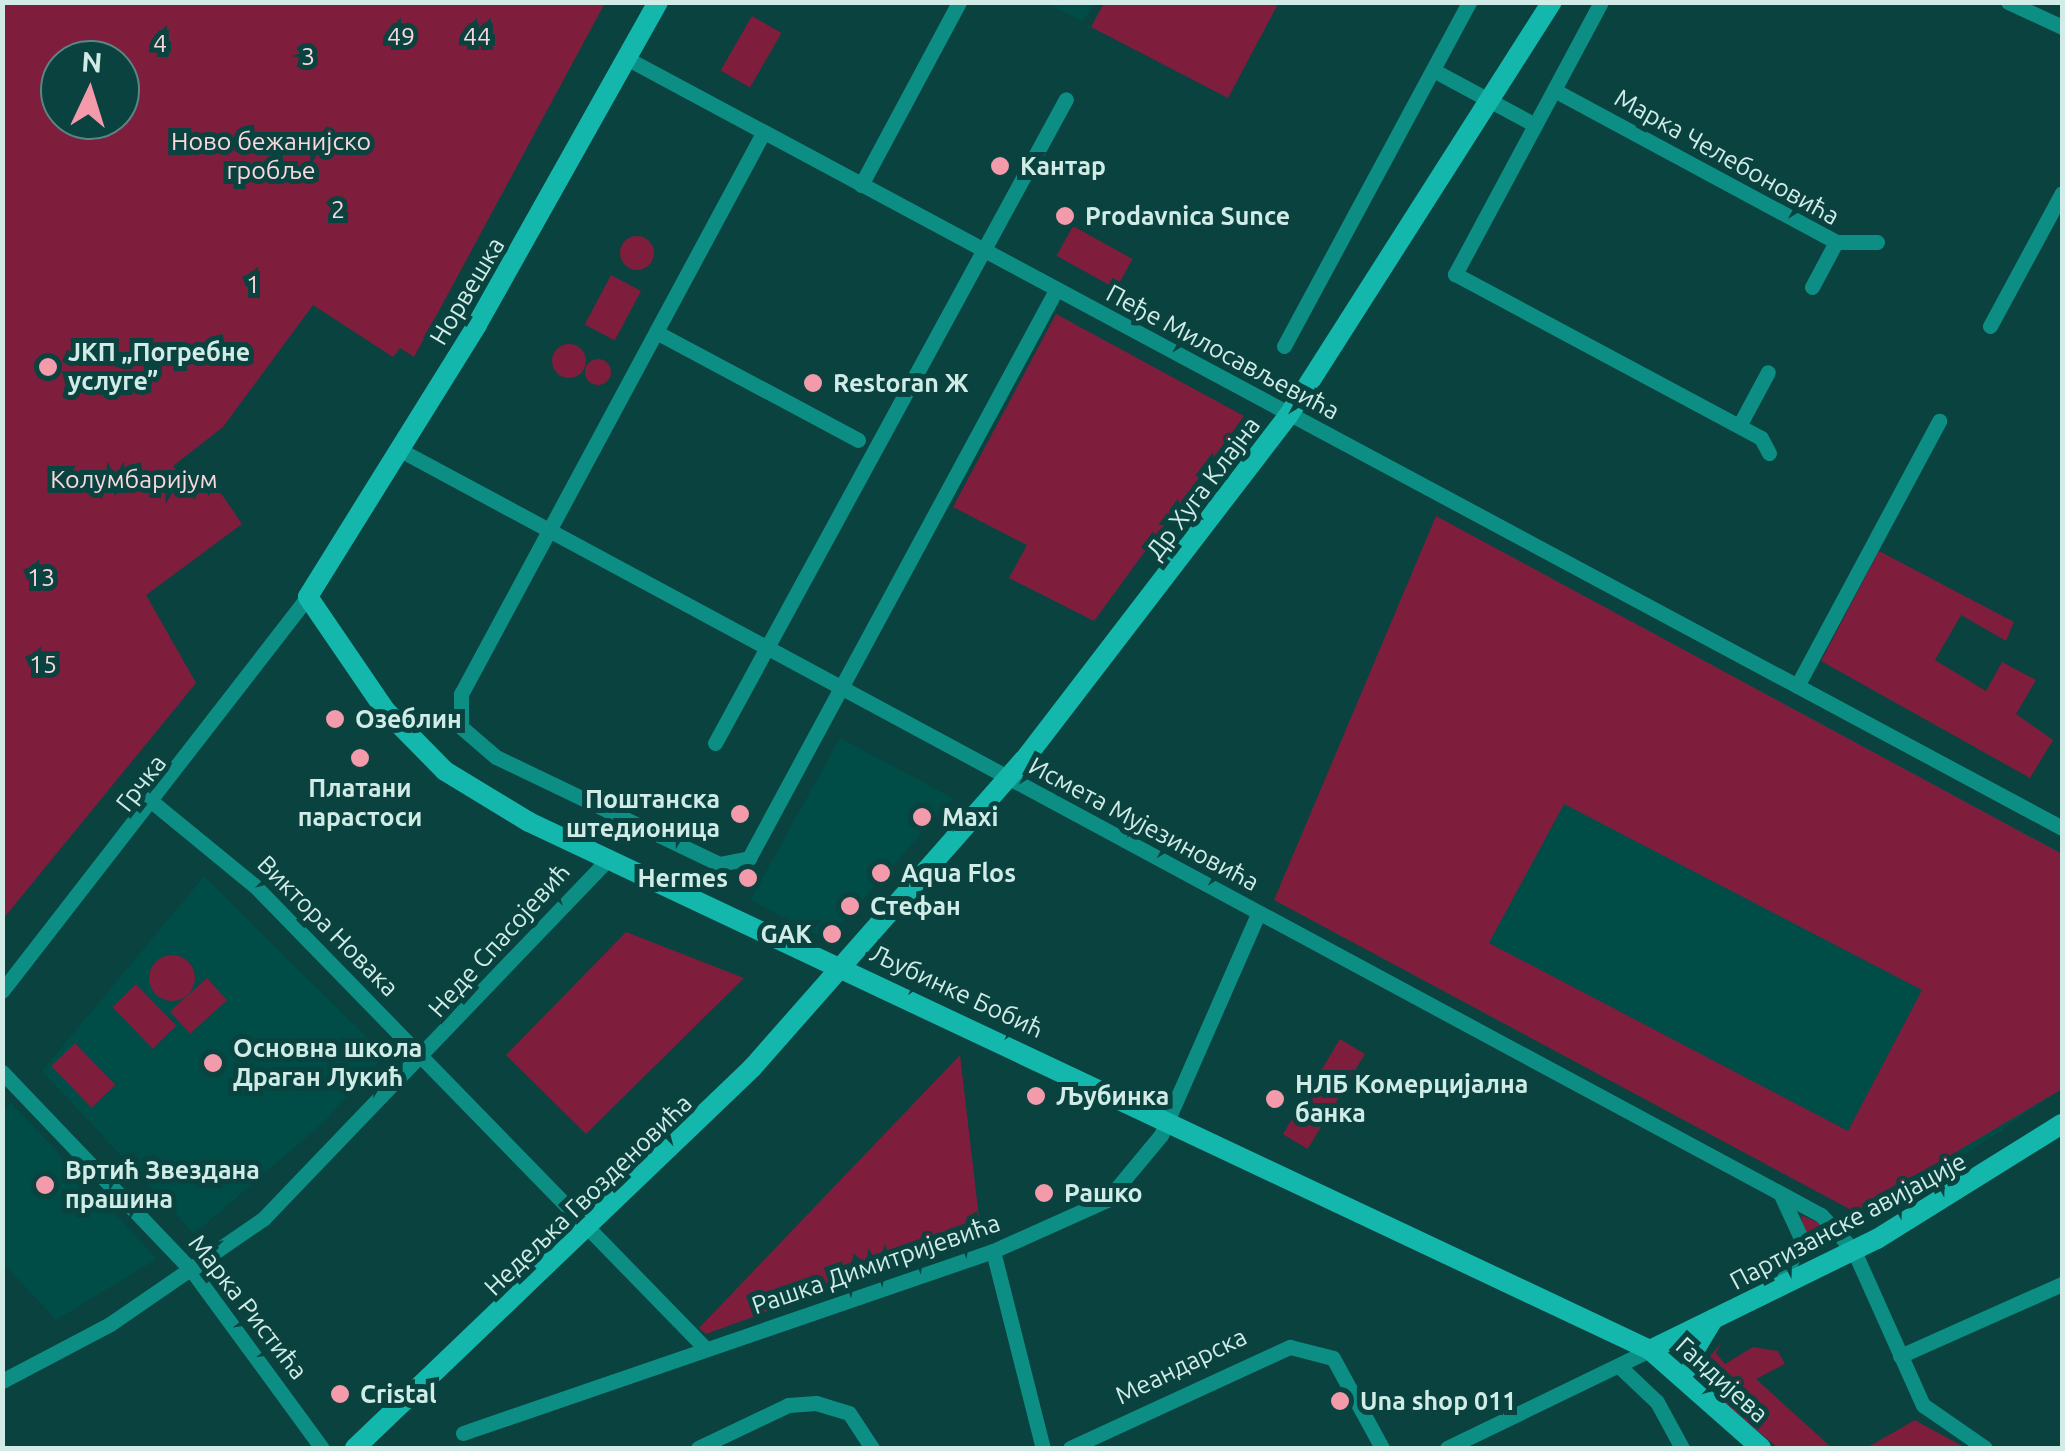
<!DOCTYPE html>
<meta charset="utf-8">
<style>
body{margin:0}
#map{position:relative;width:2065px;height:1451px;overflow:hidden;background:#09423e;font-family:Ubuntu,sans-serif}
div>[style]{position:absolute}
.built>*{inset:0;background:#004c47}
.green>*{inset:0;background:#7e1e3c;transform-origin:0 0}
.round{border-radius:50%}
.street>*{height:15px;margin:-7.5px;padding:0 7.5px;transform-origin:7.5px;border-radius:7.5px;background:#0d8e85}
.secondary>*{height:20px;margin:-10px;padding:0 10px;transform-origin:10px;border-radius:10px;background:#14b7ac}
.dots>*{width:28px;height:28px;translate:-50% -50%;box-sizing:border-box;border:5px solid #09423e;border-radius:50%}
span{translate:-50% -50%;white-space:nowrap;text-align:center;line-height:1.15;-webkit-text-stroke:10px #09423e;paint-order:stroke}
.park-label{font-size:25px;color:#f9d7dc}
.street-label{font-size:25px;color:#d1ebe7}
.poi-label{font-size:25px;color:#d1ebe7;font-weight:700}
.left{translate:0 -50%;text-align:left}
.right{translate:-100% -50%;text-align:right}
.frame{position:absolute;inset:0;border:5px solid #d1ebe7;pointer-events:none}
.north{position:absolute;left:40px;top:40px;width:100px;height:100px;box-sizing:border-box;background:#09423e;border:2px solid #598682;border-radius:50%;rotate:4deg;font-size:28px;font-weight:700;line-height:40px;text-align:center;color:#d1ebe7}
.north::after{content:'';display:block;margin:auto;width:35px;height:45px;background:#f39aab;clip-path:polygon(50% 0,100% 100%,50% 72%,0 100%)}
</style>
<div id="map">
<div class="built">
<div style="clip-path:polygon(1047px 3px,1094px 3px,1083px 22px)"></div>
<div style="clip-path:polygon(1436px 516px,2062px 853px,2062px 1089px,1939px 1172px,1855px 1212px,1274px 900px)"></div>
<div style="clip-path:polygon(840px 738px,953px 798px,827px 940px,750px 900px)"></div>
<div style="clip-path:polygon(204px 876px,385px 1055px,323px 1123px,194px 1234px,42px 1071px)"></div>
<div style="clip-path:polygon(11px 1102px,157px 1259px,56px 1320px,3px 1263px,3px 1111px)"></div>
</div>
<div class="green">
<div style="clip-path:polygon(evenodd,3px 2px,605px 3px,414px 357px,400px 348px,393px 357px,313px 305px,223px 427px,173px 466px,193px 491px,212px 480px,242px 524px,146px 595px,196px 683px,3px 919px,3px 2px,60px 60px,120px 60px,120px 120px,60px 120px,60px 60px)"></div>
<div style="clip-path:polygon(1104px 3px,1275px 2px,1278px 4px,1228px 98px,1091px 27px)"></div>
<div style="left:752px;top:16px;width:34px;height:63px;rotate:30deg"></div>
<div style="left:1073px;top:226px;width:68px;height:34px;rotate:29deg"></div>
<div class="round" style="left:620px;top:236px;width:34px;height:34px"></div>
<div style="left:611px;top:275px;width:34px;height:56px;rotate:28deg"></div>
<div style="clip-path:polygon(1056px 314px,1244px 416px,1094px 621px,1009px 578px,1027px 545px,953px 507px)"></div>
<div class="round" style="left:552px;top:344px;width:34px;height:34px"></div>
<div class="round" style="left:585px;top:359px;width:26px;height:26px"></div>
<div style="clip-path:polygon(evenodd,1436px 516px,2062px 854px,2062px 1089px,1855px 1212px,1274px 900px,1436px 516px,1564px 804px,1922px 990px,1848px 1131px,1489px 943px,1564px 804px)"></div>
<div style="clip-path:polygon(1879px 551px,2014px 622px,2006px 641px,1961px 615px,1935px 660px,1986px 691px,2002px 662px,2036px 680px,2016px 714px,2053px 740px,2030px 778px,1821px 661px)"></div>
<div style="clip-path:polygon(626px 932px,744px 978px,586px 1134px,506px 1055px)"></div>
<div class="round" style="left:149px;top:955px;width:46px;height:46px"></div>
<div style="left:207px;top:978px;width:30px;height:50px;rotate:48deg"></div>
<div style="left:136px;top:984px;width:58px;height:33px;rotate:46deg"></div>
<div style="left:1340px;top:1039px;width:29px;height:111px;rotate:31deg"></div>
<div style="left:75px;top:1043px;width:58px;height:33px;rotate:46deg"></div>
<div style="clip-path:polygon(960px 1055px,981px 1235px,706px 1334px,699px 1328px)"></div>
<div style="clip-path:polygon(1801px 1215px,1826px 1226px,1835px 1236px,1806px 1246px)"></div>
<div style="clip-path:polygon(1721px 1343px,1716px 1353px,1725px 1364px,1753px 1347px,1778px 1351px,1785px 1364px,1756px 1379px,1832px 1448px,1778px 1448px,1726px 1404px,1703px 1365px)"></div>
<div style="clip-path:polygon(1915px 1420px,1929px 1428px,1966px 1448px,1866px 1448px)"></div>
</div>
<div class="street">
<div style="left:1601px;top:2px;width:309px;rotate:118.2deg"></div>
<div style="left:1455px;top:274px;width:347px;rotate:28.2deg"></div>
<div style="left:1761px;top:438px;width:17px;rotate:62deg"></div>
<div style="left:2008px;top:2px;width:60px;rotate:24.8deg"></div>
<div style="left:628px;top:59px;width:1627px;rotate:28.2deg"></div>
<div style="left:1433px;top:70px;width:116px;rotate:28.3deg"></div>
<div style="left:1554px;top:90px;width:320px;rotate:28.3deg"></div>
<div style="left:1836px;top:242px;width:51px;rotate:118.1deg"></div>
<div style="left:763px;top:133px;width:637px;rotate:118.29deg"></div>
<div style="left:461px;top:694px;width:33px;rotate:90deg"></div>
<div style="left:461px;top:727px;width:46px;rotate:40.6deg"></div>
<div style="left:496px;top:757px;width:247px;rotate:25.6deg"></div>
<div style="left:719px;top:864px;width:31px;rotate:-11deg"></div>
<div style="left:749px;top:858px;width:646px;rotate:-61.61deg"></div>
<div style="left:861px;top:185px;width:208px;rotate:-61.8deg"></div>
<div style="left:1836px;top:242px;width:41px"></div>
<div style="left:1990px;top:326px;width:151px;rotate:-61.6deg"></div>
<div style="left:656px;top:332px;width:229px;rotate:28.1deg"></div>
<div style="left:1284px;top:346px;width:391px;rotate:-61.7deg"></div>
<div style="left:1739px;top:426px;width:61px;rotate:-61.8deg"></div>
<div style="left:402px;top:451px;width:1612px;rotate:28.3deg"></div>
<div style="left:1821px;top:1215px;width:49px;rotate:47.5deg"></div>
<div style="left:1854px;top:1251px;width:169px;rotate:65.9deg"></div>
<div style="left:1923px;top:1405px;width:75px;rotate:34.7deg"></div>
<div style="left:1797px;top:686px;width:301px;rotate:-61.8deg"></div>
<div style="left:715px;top:743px;width:733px;rotate:-61.41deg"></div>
<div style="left:156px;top:805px;width:128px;rotate:39.3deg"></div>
<div style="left:255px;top:886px;width:646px;rotate:45.75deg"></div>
<div style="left:2px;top:991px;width:499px;rotate:-52.2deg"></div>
<div style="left:2px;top:1072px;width:277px;rotate:46.3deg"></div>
<div style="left:193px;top:1272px;width:218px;rotate:53.8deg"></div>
<div style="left:993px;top:1251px;width:203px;rotate:75.8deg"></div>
<div style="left:1781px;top:1285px;width:51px;rotate:-66.9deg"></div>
<div style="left:1801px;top:1238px;width:47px;rotate:-114.9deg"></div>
<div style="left:1900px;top:1356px;width:177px;rotate:-24deg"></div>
<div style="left:1619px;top:1366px;width:52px;rotate:43.5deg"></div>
<div style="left:1657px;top:1402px;width:52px;rotate:61.5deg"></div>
<div style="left:2px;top:1381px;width:122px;rotate:-27.8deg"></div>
<div style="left:110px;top:1324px;width:186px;rotate:-34.5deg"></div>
<div style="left:263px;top:1219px;width:499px;rotate:-46.2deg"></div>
<div style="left:463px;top:1433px;width:560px;rotate:-18.95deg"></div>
<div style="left:993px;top:1251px;width:125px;rotate:-24.1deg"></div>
<div style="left:1107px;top:1200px;width:85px;rotate:-50.3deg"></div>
<div style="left:1161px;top:1135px;width:241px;rotate:-66.3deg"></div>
<div style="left:698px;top:1448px;width:100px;rotate:-25.5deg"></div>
<div style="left:788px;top:1405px;width:28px;rotate:-4deg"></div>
<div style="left:816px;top:1403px;width:34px;rotate:17deg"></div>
<div style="left:849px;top:1413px;width:42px;rotate:56.7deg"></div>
<div style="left:1070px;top:1448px;width:242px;rotate:-24.7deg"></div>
<div style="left:1290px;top:1347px;width:44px;rotate:14.3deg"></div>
<div style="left:1333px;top:1358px;width:102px;rotate:61.4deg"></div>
<div style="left:1447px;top:1448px;width:225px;rotate:-25.8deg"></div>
</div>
<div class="secondary">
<div style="left:658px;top:2px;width:370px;rotate:119.3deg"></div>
<div style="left:477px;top:325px;width:320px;rotate:121.9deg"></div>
<div style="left:308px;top:597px;width:137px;rotate:55.7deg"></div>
<div style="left:385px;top:710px;width:86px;rotate:45.5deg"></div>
<div style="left:445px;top:771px;width:98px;rotate:31.3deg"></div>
<div style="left:529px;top:822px;width:1239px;rotate:25.22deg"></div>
<div style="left:1650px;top:1350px;width:148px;rotate:41.4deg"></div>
<div style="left:1650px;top:1350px;width:253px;rotate:-26.1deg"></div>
<div style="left:1877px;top:1239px;width:218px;rotate:-31.9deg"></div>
<div style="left:1690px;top:1383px;width:32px;rotate:-83deg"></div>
<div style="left:1694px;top:1351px;width:37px;rotate:-59deg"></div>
<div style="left:355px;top:1448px;width:550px;rotate:-43.75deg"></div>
<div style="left:752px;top:1068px;width:411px;rotate:-48.6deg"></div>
<div style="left:1024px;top:760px;width:434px;rotate:-52.5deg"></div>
<div style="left:1288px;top:416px;width:491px;rotate:-57.5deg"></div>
</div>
<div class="dots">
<div style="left:1000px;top:166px;background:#f39aab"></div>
<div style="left:1065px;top:216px;background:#f39aab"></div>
<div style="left:48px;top:367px;background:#f39aab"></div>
<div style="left:813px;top:383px;background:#f39aab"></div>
<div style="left:335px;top:719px;background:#f39aab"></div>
<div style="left:360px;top:758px;background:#f39aab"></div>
<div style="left:740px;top:814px;background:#f39aab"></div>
<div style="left:922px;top:817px;background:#f39aab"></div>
<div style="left:881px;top:873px;background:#f39aab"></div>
<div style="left:748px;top:878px;background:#f39aab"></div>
<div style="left:850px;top:906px;background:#f39aab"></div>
<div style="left:832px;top:934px;background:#f39aab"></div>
<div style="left:213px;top:1063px;background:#f39aab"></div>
<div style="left:1036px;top:1096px;background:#f39aab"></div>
<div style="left:1275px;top:1099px;background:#f39aab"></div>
<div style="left:45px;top:1185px;background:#f39aab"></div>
<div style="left:1044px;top:1193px;background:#f39aab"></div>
<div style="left:340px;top:1394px;background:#f39aab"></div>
<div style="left:1340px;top:1401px;background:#f39aab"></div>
</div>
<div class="park-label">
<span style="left:401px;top:36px">49</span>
<span style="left:477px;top:36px">44</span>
<span style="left:160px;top:43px">4</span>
<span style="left:308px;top:56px">3</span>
<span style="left:271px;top:156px">Ново бежанијско<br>гробље</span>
<span style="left:338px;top:209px">2</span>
<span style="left:253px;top:284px">1</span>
<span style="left:134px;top:479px">Колумбаријум</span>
<span style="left:41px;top:577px">13</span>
<span style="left:43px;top:664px">15</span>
</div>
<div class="street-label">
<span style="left:1727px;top:157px;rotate:29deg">Марка Челебоновића</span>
<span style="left:467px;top:291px;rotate:-59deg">Норвешка</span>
<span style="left:1223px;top:352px;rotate:28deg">Пеђе Милосављевића</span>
<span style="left:1203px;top:488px;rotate:-53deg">Др Хуга Клајна</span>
<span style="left:141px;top:783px;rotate:-52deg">Грчка</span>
<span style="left:1144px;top:824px;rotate:28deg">Исмета Мујезиновића</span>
<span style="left:328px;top:926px;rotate:45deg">Виктора Новака</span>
<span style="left:499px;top:940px;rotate:-48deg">Неде Спасојевић</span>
<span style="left:957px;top:991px;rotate:25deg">Љубинке Бобић</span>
<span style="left:588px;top:1195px;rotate:-44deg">Недељка Гвозденовића</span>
<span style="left:1848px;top:1221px;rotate:-28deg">Партизанске авијације</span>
<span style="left:876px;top:1264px;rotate:-19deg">Рашка Димитријевића</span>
<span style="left:248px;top:1307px;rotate:52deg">Марка Ристића</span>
<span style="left:1181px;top:1366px;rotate:-26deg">Меандарска</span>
<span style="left:1722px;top:1380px;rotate:42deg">Гандијева</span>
</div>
<div class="poi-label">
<span class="left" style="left:1020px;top:166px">Кантар</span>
<span class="left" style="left:1085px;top:216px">Prodavnica Sunce</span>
<span class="left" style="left:68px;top:367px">ЈКП „Погребне<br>услуге”</span>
<span class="left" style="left:833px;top:383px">Restoran Ж</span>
<span class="left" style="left:355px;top:719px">Озеблин</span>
<span style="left:360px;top:803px">Платани<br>парастоси</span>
<span class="right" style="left:720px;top:814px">Поштанска<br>штедионица</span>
<span class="left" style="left:942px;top:817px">Maxi</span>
<span class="left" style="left:901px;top:873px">Aqua Flos</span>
<span class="right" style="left:728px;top:878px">Hermes</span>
<span class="left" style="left:870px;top:906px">Стефан</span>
<span class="right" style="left:812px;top:934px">GAK</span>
<span class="left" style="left:233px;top:1063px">Основна школа<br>Драган Лукић</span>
<span class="left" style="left:1295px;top:1099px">НЛБ Комерцијална<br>банка</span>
<span class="left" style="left:1056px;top:1096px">Љубинка</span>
<span class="left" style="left:65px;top:1185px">Вртић Звездана<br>прашина</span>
<span class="left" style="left:1064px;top:1193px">Рашко</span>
<span class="left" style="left:360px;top:1394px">Cristal</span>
<span class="left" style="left:1360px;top:1401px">Una shop 011</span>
</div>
<div class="frame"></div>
<div class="north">N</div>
</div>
